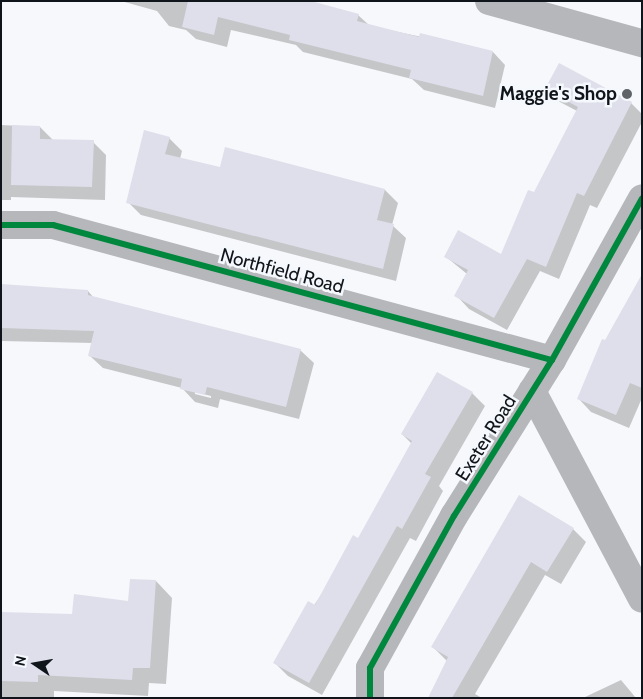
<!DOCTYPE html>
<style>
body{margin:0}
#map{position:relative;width:643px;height:699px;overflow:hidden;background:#f6f8fb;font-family:Cabin,sans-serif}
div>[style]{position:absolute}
.shadow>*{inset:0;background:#0003}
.building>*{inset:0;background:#dfdfeb}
.minor>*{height:28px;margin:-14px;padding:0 14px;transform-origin:14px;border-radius:14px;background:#b5b7ba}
.cycleway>*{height:6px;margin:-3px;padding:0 3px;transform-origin:3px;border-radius:3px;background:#00873e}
.dots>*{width:14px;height:14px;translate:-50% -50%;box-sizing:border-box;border:2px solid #f5f8fc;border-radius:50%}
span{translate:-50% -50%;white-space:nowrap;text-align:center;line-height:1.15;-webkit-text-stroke:5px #f5f8fc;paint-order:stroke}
.poi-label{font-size:19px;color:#10151b;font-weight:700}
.right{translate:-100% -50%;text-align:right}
.street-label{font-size:19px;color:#10151b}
.frame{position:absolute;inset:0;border:2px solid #10151b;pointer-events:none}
.north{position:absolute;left:10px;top:639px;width:50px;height:50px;-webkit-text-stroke:4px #f5f8fc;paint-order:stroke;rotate:282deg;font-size:14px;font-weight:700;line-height:20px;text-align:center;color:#10151b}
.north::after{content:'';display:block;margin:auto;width:18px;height:22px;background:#10151b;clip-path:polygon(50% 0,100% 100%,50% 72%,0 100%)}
</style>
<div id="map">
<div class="shadow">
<div style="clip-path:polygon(121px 1px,306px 1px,358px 15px,370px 26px,493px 52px,505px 65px,495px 108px,424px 90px,412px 79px,303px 52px,296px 45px,231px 30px,227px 47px,196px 39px,186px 30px,169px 26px,157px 11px)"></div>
<div style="clip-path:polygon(547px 89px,631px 103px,642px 114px,642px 122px,597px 208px,590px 205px,559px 279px,540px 271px,507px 330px,469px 309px,456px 295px,467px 274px,445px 256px,502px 255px,577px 111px,560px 102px)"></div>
<div style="clip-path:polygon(1px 125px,40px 127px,53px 140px,93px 142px,106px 155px,105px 200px,11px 197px,11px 200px,1px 200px)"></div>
<div style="clip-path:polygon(169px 138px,182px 151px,180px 159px,221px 168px,385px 190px,398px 203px,392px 225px,406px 238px,396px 281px,141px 215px,128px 202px)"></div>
<div style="clip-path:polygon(642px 280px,642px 398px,629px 428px,591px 412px,578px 398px,605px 342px)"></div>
<div style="clip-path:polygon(evenodd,1px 286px,88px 291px,94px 298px,300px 350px,314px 363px,299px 419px,220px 399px,218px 408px,195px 402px,182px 388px,103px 368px,89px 355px,93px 343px,1px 341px,1px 286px,195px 392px,211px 396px,211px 398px,195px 394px,195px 392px)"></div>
<div style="clip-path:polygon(437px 373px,472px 393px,485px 406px,439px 486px,443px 491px,416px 541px,410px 538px,322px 695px,288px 676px,275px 663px,359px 539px,412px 444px,402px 434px)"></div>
<div style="clip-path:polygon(520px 497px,573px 529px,586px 542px,561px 584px,545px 575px,475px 694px,482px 698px,430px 698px,447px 661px,433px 647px)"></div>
<div style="clip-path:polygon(156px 581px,172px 598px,166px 684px,149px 683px,148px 696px,54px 691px,54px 698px,1px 697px,1px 613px,73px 615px,130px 602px)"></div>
<div style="clip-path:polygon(621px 680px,636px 698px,583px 698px)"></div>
</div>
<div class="building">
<div style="clip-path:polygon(188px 1px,311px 1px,359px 14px,357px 21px,419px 37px,420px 33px,493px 51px,483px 96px,409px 78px,411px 70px,289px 40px,290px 35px,218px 17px,214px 35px,182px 27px)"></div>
<div style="clip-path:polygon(559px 63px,632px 102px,584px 196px,577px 193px,546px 267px,527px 259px,494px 318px,454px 296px,468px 270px,444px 257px,458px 230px,501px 254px,528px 190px,534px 192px,578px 107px,545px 89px)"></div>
<div style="clip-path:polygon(12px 125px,40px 126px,40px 139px,94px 140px,92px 187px,11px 185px)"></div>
<div style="clip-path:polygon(144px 130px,170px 137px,165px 154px,220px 167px,225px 147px,385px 189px,377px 220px,394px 224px,383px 269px,126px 203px)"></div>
<div style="clip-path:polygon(642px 274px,642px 388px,630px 383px,616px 415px,577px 399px,602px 339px,605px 340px)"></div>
<div style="clip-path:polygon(1px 284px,88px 290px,88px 295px,301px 349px,286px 407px,207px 387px,205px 395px,180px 389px,182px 379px,88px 356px,94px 331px,1px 328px)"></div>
<div style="clip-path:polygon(437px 372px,473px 392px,425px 474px,431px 477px,402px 529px,397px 526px,309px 683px,273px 663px,308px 601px,315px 605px,353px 535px,358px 538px,412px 441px,401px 434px)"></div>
<div style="clip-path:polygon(519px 495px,574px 528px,547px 572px,531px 562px,452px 698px,428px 698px,448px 657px,431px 647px)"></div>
<div style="clip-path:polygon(130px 579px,156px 580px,150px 668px,133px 668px,132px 680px,38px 675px,38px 682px,1px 681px,1px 612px,72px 614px,74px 594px,128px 601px)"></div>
</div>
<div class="minor">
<div style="left:489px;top:1px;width:159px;rotate:15.4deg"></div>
<div style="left:1px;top:225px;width:52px"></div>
<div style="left:53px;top:225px;width:517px;rotate:15.14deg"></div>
<div style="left:532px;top:391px;width:235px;rotate:62.1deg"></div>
<div style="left:370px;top:698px;width:30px;rotate:-90deg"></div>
<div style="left:370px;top:668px;width:174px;rotate:-61.1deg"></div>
<div style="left:454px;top:516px;width:184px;rotate:-57.9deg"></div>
<div style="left:552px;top:360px;width:185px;rotate:-60.9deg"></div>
</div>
<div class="cycleway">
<div style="left:1px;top:225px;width:52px"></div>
<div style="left:53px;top:225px;width:517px;rotate:15.14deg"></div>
<div style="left:370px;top:698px;width:30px;rotate:-90deg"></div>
<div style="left:370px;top:668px;width:174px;rotate:-61.1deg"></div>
<div style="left:454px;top:516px;width:184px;rotate:-57.9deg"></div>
<div style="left:552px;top:360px;width:185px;rotate:-60.9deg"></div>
</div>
<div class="dots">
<div style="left:627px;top:94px;background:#606469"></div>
</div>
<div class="poi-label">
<span class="right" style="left:617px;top:94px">Maggie's Shop</span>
</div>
<div class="street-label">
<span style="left:282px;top:271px;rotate:15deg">Northfield Road</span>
<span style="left:486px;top:438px;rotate:-58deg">Exeter Road</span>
</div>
<div class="frame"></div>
<div class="north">N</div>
</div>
